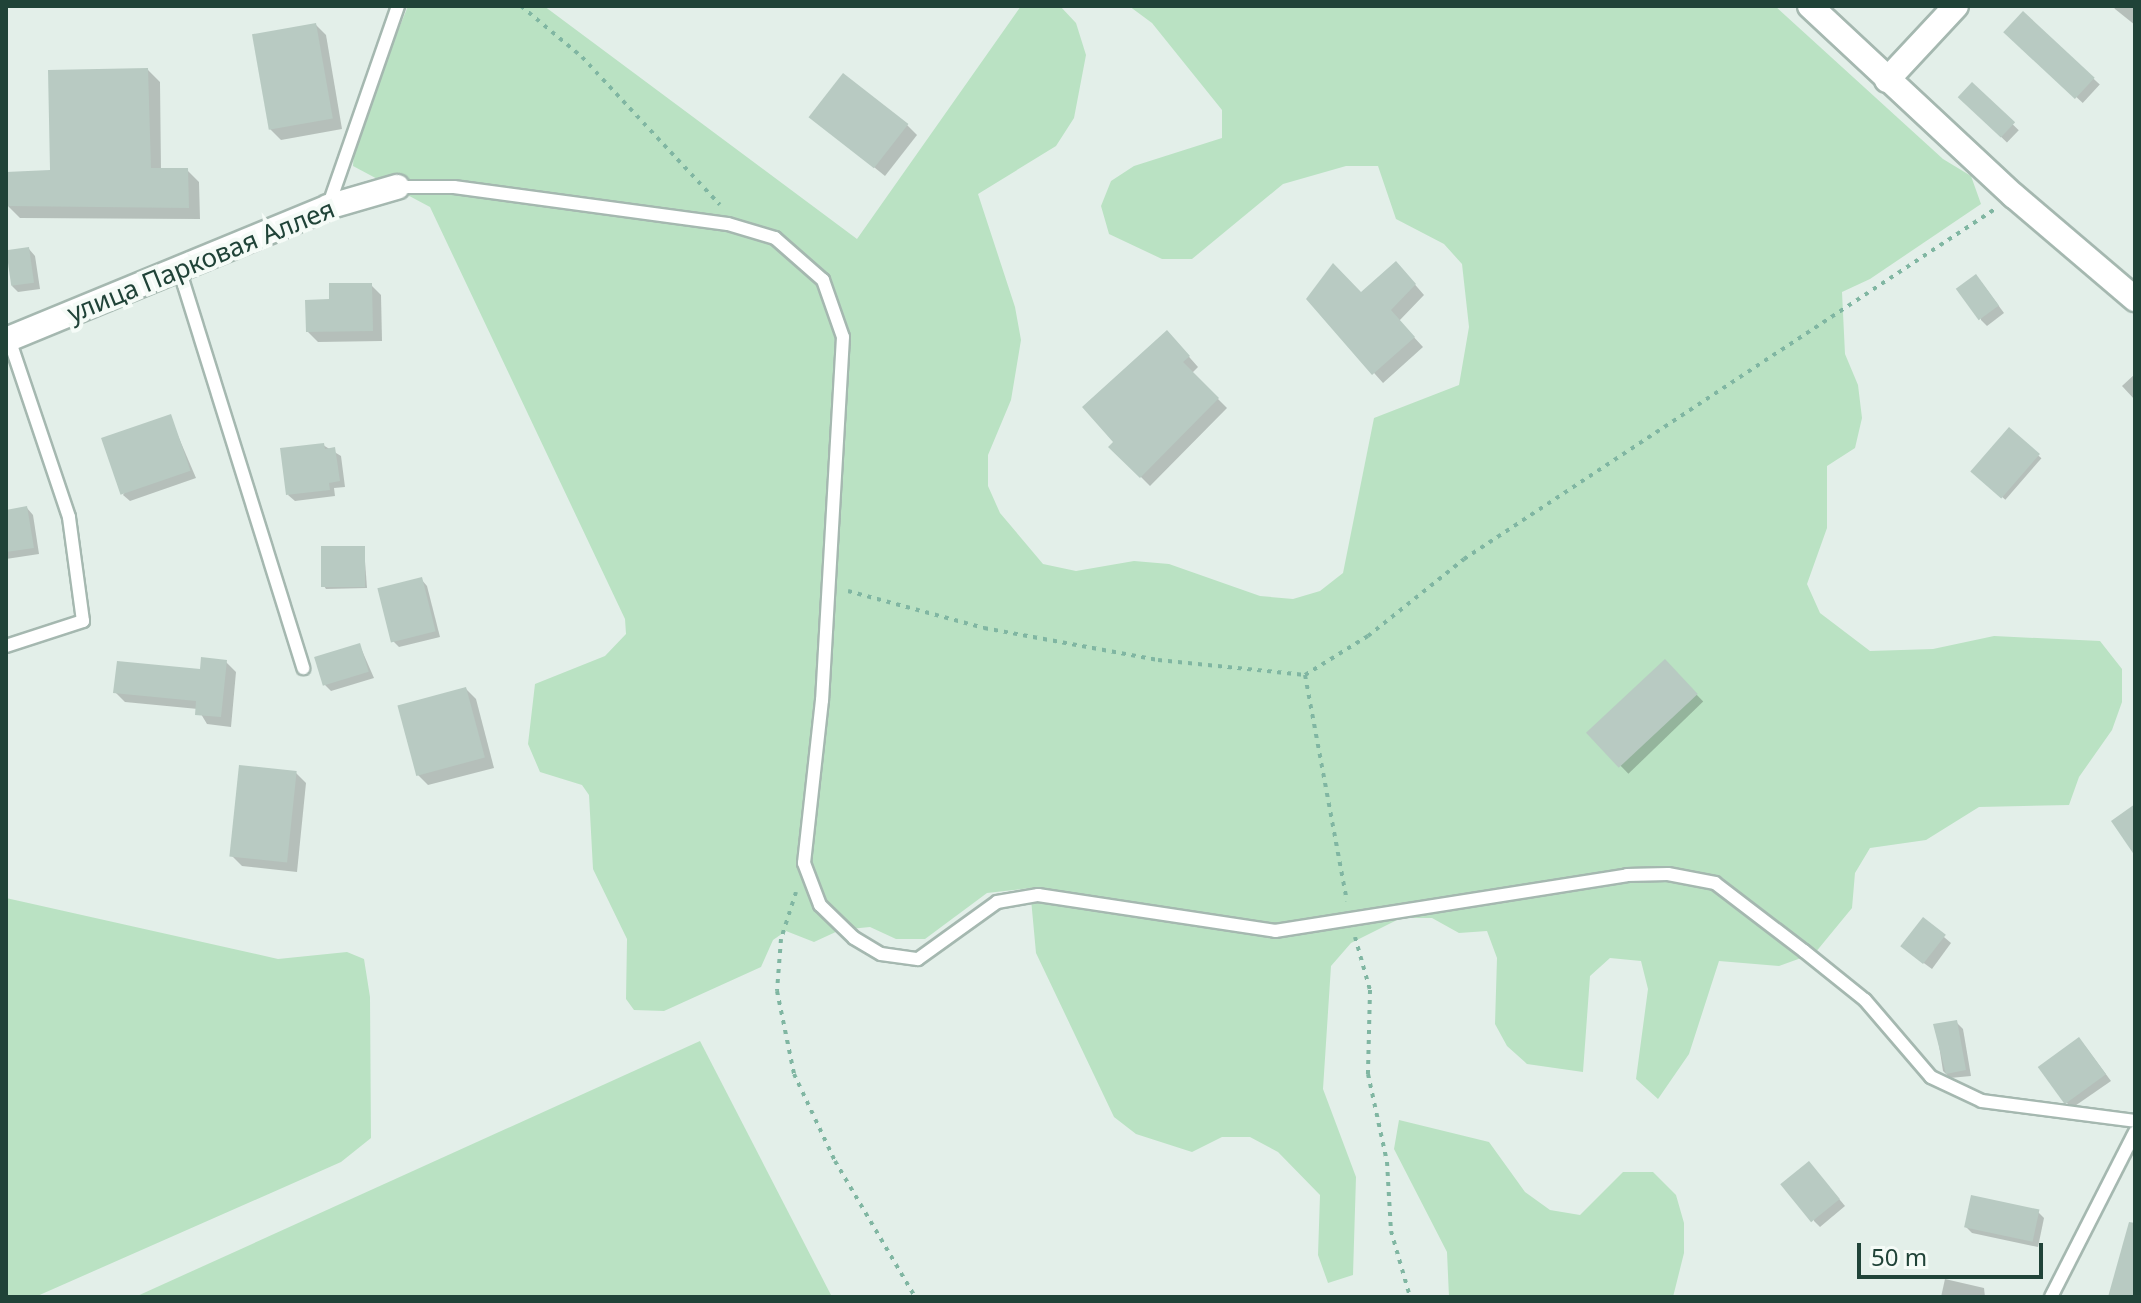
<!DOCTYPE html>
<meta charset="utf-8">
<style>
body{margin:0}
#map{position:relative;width:2141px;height:1303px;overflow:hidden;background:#e3efe9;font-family:"Noto Sans",sans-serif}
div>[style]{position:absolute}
.green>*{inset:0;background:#bae2c3}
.shadow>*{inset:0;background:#0003;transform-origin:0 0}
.building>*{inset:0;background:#b8cac2;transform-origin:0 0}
.path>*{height:4px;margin-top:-2px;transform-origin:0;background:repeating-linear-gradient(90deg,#80b6a2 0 4px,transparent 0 10px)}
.roads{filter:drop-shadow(2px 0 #a5b8b0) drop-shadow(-2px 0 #a5b8b0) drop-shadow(0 2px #a5b8b0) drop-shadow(0 -2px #a5b8b0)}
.service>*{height:12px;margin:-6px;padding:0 6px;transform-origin:6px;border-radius:6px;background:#fff}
.minor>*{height:24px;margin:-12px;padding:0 12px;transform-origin:12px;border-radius:12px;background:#fff}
span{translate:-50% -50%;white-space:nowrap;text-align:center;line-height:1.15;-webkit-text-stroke:8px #f5fbf7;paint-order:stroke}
.street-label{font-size:26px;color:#204338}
.frame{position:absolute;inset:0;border:8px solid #204338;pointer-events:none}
.scale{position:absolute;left:1857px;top:1243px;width:186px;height:36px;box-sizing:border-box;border:4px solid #204338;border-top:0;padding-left:10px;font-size:24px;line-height:28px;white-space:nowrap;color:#204338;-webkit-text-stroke:6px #f5fbf7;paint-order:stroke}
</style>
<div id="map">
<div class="green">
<div style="clip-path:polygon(408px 6px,544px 6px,857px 239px,1021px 6px,1060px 6px,1076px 23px,1086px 55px,1074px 118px,1056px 146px,978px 194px,1015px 307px,1021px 340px,1011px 400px,988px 455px,988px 486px,1000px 513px,1043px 564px,1076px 571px,1134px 561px,1169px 564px,1260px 596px,1293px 599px,1320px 591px,1343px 573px,1374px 418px,1459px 385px,1469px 327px,1462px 264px,1444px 244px,1396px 219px,1378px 166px,1346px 166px,1283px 184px,1192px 259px,1162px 259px,1109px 234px,1101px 206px,1111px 181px,1134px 166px,1222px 138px,1222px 110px,1152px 23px,1129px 6px,1775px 6px,1943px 159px,1971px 176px,1981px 204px,1870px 279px,1842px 292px,1845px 354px,1858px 385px,1862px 418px,1855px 448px,1827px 466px,1827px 528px,1807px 584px,1820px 613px,1870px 651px,1933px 649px,1994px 636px,2100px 641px,2122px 669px,2122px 702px,2112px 730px,2079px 777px,2069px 805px,1979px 807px,1926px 840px,1870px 848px,1855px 873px,1852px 908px,1815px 953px,1779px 966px,1719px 961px,1689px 1054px,1658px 1099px,1636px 1079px,1648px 989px,1641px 961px,1610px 958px,1590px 976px,1583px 1072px,1527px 1064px,1507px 1046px,1495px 1024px,1497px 958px,1487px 931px,1459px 933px,1432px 918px,1401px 918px,1351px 943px,1331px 966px,1323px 1089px,1356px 1177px,1353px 1275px,1328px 1283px,1318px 1255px,1320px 1195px,1278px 1152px,1250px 1137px,1222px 1137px,1192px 1152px,1136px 1134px,1114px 1117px,1036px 953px,1030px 888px,987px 893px,925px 939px,896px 939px,870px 927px,840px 930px,814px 942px,786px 931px,773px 940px,761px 967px,664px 1011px,634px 1010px,626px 999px,627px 939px,593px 869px,589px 795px,582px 785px,540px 772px,528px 744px,535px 684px,605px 656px,626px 634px,625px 619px,430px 207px,353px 166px,355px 137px)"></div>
<div style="clip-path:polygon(6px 898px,278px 959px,347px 952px,364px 959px,370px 997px,371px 1138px,341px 1162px,35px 1297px,6px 1297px)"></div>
<div style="clip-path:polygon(700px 1041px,832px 1297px,135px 1297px)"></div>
<div style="clip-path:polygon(1399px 1120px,1489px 1142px,1525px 1192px,1550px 1210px,1580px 1215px,1623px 1172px,1653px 1172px,1676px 1195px,1684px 1223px,1684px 1253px,1673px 1297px,1449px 1297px,1447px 1252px,1394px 1149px)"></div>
</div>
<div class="shadow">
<div style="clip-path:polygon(2113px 6px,2135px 6px,2135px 25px,2115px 9px)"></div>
<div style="left:2023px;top:13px;width:105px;height:25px;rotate:43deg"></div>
<div style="clip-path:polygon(316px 25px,326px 35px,342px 129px,281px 140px,270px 129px)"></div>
<div style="clip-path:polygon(148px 70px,160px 82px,161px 170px,187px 170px,199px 182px,200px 219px,20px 218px,8px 206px,52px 172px)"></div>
<div style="left:1972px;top:85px;width:65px;height:17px;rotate:44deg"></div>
<div style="clip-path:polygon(812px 117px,907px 125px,917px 135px,885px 176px)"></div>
<div style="clip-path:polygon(29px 249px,35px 256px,40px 289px,18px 292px,12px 286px)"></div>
<div style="clip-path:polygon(1405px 273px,1424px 295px,1399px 321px,1423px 347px,1383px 383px,1308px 299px,1361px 294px)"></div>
<div style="clip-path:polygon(1982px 283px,2004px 313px,1987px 326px,1981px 320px)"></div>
<div style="clip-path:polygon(371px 285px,381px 295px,382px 341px,318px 342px,308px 332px,331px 301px)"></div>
<div style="clip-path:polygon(1176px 342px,1198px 367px,1192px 373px,1227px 408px,1150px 486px,1111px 447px)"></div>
<div style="clip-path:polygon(2135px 374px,2135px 400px,2122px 386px)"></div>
<div style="clip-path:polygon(170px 417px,196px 478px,130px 501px,123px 495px)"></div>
<div style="left:2009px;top:430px;width:43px;height:55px;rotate:41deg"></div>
<div style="clip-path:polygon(323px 445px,341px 456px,345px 487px,334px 488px,335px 496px,295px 501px,288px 495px)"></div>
<div style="clip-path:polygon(27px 508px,33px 515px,39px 554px,6px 559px,6px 512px)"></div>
<div style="clip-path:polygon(364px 548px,367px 588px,326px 589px,324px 586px)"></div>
<div style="clip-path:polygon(421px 579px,427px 586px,440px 637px,399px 647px,392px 640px)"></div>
<div style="clip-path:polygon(360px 646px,374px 678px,331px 691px,324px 684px)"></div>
<div style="clip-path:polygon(226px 662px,236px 672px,231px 727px,207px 724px,198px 709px,125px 702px,115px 692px)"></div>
<div style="left:1665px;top:662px;width:55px;height:104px;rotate:46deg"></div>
<div style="clip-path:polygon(466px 689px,476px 699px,494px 768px,428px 785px,418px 775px)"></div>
<div style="clip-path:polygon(296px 773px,306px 783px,297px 872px,242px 866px,232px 856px)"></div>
<div style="clip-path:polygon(1924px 920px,1951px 943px,1932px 969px,1910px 953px)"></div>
<div style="clip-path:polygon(1956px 1022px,1963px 1029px,1971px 1076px,1950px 1078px,1943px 1071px,1936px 1026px)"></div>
<div style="clip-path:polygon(2085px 1046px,2111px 1081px,2072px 1108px,2065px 1101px)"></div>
<div style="clip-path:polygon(1815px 1170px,1845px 1206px,1820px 1227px,1814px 1221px)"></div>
<div style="clip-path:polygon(2038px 1212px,2044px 1218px,2038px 1247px,1972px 1233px,1966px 1227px)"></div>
<div style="clip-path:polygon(1945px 1279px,1984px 1288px,1985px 1297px,1941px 1297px)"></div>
</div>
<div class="building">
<div style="left:2023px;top:11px;width:98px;height:29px;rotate:43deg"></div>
<div style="left:316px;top:23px;width:97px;height:65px;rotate:80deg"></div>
<div style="clip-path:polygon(148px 68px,151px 168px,188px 168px,189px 208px,6px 206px,6px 172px,50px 170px,48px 70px)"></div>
<div style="left:843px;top:73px;width:83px;height:56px;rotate:38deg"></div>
<div style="left:1972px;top:82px;width:59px;height:21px;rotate:43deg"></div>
<div style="left:29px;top:247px;width:36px;height:23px;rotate:82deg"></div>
<div style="clip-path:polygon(1396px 261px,1416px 284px,1391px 310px,1415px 337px,1372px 375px,1306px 299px,1333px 263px,1361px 292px)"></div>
<div style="left:1976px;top:274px;width:39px;height:25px;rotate:54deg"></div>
<div style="clip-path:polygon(329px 283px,372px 283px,373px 331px,306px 332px,305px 300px,329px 299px)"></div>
<div style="clip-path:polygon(1167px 330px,1190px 356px,1183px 362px,1219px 398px,1140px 478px,1108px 447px,1113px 442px,1082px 407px)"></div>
<div style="left:171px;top:414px;width:60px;height:74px;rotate:71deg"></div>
<div style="left:2009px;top:427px;width:41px;height:59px;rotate:41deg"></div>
<div style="clip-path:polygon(324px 443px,325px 449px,335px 447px,340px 481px,329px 483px,330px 490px,286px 495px,280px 448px)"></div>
<div style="clip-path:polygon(27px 506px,34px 548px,6px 552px,6px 510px)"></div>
<div style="left:321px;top:546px;width:44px;height:41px"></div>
<div style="left:422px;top:577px;width:56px;height:46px;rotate:76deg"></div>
<div style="left:360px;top:643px;width:30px;height:48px;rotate:73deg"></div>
<div style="clip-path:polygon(201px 657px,227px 660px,221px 717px,195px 715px,196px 701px,113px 693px,117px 661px,200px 669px)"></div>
<div style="left:1665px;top:659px;width:48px;height:108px;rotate:47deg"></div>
<div style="left:466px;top:687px;width:73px;height:71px;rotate:75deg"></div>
<div style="left:239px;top:765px;width:58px;height:92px;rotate:6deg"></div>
<div style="clip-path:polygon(2135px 804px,2135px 856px,2111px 821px)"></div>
<div style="left:1923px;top:917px;width:29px;height:37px;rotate:38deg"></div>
<div style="clip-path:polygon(1957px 1020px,1966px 1070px,1946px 1074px,1933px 1024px)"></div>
<div style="left:2079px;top:1037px;width:46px;height:51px;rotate:54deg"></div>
<div style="left:1809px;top:1161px;width:49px;height:37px;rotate:51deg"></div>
<div style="left:1971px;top:1195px;width:70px;height:33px;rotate:12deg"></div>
<div style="clip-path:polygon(2129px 1222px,2135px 1223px,2135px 1297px,2108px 1297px)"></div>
</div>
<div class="path">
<div style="left:521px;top:6px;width:80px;rotate:39.9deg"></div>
<div style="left:582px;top:57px;width:202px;rotate:47deg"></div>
<div style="left:848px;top:591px;width:141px;rotate:15.2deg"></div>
<div style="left:984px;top:628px;width:177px;rotate:10.4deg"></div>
<div style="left:1158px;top:660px;width:148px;rotate:5.8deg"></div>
<div style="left:1305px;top:675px;width:74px;rotate:-31.8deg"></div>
<div style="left:1368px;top:636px;width:123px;rotate:-38.7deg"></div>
<div style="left:1464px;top:559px;width:636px;rotate:-33.39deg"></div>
<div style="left:1305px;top:675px;width:230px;rotate:79.5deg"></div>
<div style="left:796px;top:892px;width:49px;rotate:107.7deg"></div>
<div style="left:781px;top:939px;width:52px;rotate:94.4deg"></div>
<div style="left:777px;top:991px;width:85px;rotate:78.4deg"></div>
<div style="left:794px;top:1074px;width:96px;rotate:64.8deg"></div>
<div style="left:835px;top:1161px;width:158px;rotate:59.5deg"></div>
<div style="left:1355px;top:937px;width:55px;rotate:74.2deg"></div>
<div style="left:1370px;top:990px;width:84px;rotate:91.4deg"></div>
<div style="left:1368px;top:1074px;width:90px;rotate:77.8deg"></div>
<div style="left:1387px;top:1162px;width:69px;rotate:86.7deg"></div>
<div style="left:1391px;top:1231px;width:69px;rotate:73.9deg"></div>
</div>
<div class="roads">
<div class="service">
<div style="left:397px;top:187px;width:57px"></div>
<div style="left:454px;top:187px;width:276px;rotate:7.7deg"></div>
<div style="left:728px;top:224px;width:49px;rotate:16.6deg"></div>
<div style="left:775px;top:238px;width:64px;rotate:41.2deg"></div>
<div style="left:823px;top:280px;width:60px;rotate:70.7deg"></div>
<div style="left:843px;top:337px;width:364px;rotate:93.3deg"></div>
<div style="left:822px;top:700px;width:164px;rotate:96.3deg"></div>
<div style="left:804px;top:863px;width:45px;rotate:69.1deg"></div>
<div style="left:820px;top:905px;width:47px;rotate:44.1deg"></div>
<div style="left:854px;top:938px;width:31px;rotate:31deg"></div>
<div style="left:881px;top:954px;width:37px;rotate:8deg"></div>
<div style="left:918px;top:959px;width:97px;rotate:-35.8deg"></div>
<div style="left:997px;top:902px;width:42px;rotate:-9.7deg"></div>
<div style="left:1038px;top:895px;width:240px;rotate:8.6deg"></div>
<div style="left:1275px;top:931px;width:356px;rotate:-9deg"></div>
<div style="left:1627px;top:875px;width:41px;rotate:-1.4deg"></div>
<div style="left:1668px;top:874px;width:48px;rotate:10.8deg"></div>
<div style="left:1715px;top:883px;width:112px;rotate:37.4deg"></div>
<div style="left:1804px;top:951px;width:78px;rotate:38.8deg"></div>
<div style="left:1865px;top:1000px;width:101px;rotate:49.4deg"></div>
<div style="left:1931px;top:1077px;width:56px;rotate:25.2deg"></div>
<div style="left:1982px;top:1101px;width:154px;rotate:7.4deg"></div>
<div style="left:328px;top:207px;width:213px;rotate:-70.8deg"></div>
<div style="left:180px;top:272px;width:415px;rotate:72.7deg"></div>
<div style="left:6px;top:646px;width:81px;rotate:-18deg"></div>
<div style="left:83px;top:621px;width:105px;rotate:-97.7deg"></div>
<div style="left:69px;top:517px;width:188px;rotate:-108.6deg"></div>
<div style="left:2051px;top:1297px;width:185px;rotate:-63deg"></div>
</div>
<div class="minor">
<div style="left:1810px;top:6px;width:279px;rotate:43deg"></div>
<div style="left:2014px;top:196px;width:159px;rotate:40.4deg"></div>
<div style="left:1887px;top:80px;width:101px;rotate:-47deg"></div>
<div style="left:6px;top:340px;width:348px;rotate:-22.4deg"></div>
<div style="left:328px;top:207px;width:72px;rotate:-16.2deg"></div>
</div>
</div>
<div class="street-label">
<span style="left:201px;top:261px;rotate:-22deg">улица Парковая Аллея</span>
</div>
<div class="frame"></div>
<div class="scale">50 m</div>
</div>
